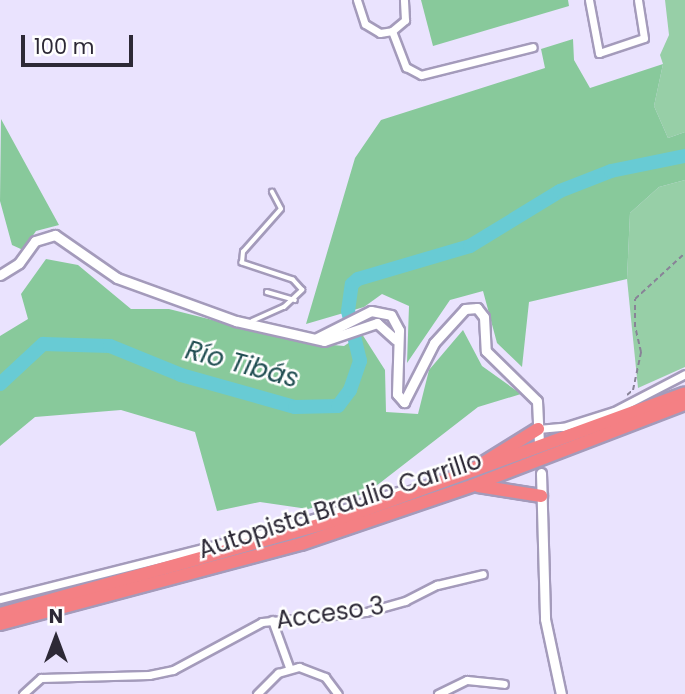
<!DOCTYPE html>
<meta charset="utf-8">
<style>
body{margin:0}
#map{position:relative;width:685px;height:694px;overflow:hidden;background:#eae3fe;font-family:Poppins,sans-serif}
div>[style]{position:absolute}
.green>*{inset:0;background:#97cfa7}
.forest>*{inset:0;background:#88c99b}
.river>*{height:14px;margin:-7px;padding:0 7px;transform-origin:7px;border-radius:7px;background:#68cbd4}
.path>*{height:2px;margin-top:-1px;transform-origin:0;background:repeating-linear-gradient(90deg,#888397 0 5px,transparent 0 8.5px)}
.roads{filter:drop-shadow(2px 0 #a49bbb) drop-shadow(-2px 0 #a49bbb) drop-shadow(0 2px #a49bbb) drop-shadow(0 -2px #a49bbb)}
.service>*{height:3.5px;margin:-1.75px;padding:0 1.75px;transform-origin:1.75px;border-radius:1.75px;background:#fff}
.minor>*{height:7px;margin:-3.5px;padding:0 3.5px;transform-origin:3.5px;border-radius:3.5px;background:#fff}
.tertiary>*{height:9px;margin:-4.5px;padding:0 4.5px;transform-origin:4.5px;border-radius:4.5px;background:#fff}
.trunk>*{height:12px;margin:-6px;padding:0 6px;transform-origin:6px;border-radius:6px;background:#f48084}
span{translate:-50% -50%;white-space:nowrap;text-align:center;line-height:1.15;-webkit-text-stroke:5px #fff;paint-order:stroke}
.street-label{font-size:24px;color:#2d2936}
.water-label{font-size:26px;color:#224f53;font-style:italic}
.north{position:absolute;left:21px;top:603px;width:70px;height:70px;-webkit-text-stroke:5px #fff;paint-order:stroke;rotate:0deg;font-size:19px;font-weight:700;line-height:28px;text-align:center;color:#2d2936}
.north::after{content:'';display:block;margin:auto;width:24px;height:32px;background:#2d2936;clip-path:polygon(50% 0,100% 100%,50% 72%,0 100%)}
.scale{position:absolute;left:21px;top:35px;width:112px;height:32px;box-sizing:border-box;border:4px solid #2d2936;border-top:0;padding-left:9px;font-size:21px;line-height:24px;white-space:nowrap;color:#2d2936;-webkit-text-stroke:5px #fff;paint-order:stroke}
</style>
<div id="map">
<div class="green">
<div style="clip-path:polygon(665px 0,685px 0,685px 132px,668px 138px,654px 106px,663px 64px,660px 55px,669px 35px)"></div>
<div style="clip-path:polygon(685px 180px,685px 367px,638px 388px,627px 279px,630px 213px,659px 187px)"></div>
</div>
<div class="forest">
<div style="clip-path:polygon(421px 0,568px 0,569px 6px,433px 46px)"></div>
<div style="clip-path:polygon(573px 39px,574px 60px,590px 88px,663px 64px,654px 106px,668px 138px,685px 132px,685px 180px,659px 187px,630px 213px,627px 279px,529px 302px,522px 367px,497px 343px,483px 291px,450px 300px,407px 363px,409px 306px,382px 294px,364px 307px,306px 324px,355px 158px,381px 120px,545px 68px,541px 49px)"></div>
<div style="clip-path:polygon(1px 119px,59px 225px,36px 231px,23px 250px,12px 245px,0 201px)"></div>
<div style="clip-path:polygon(46px 259px,78px 265px,131px 309px,169px 309px,300px 342px,344px 346px,362px 334px,385px 370px,386px 412px,418px 414px,429px 370px,463px 330px,482px 366px,521px 394px,478px 407px,367px 493px,308px 509px,260px 502px,217px 511px,195px 432px,121px 410px,35px 417px,0 446px,0 336px,28px 319px,21px 294px)"></div>
</div>
<div class="river">
<div style="left:0;top:384px;width:59px;rotate:-42.9deg"></div>
<div style="left:43px;top:344px;width:67px;rotate:1.7deg"></div>
<div style="left:110px;top:346px;width:77px;rotate:22.2deg"></div>
<div style="left:181px;top:375px;width:118px;rotate:15.7deg"></div>
<div style="left:295px;top:407px;width:43px;rotate:-1.3deg"></div>
<div style="left:338px;top:406px;width:20px;rotate:-53deg"></div>
<div style="left:350px;top:390px;width:31px;rotate:-71deg"></div>
<div style="left:360px;top:361px;width:51px;rotate:-103.5deg"></div>
<div style="left:348px;top:311px;width:27px;rotate:-82deg"></div>
<div style="left:352px;top:284px;width:8px;rotate:-40deg"></div>
<div style="left:358px;top:279px;width:117px;rotate:-16.4deg"></div>
<div style="left:470px;top:246px;width:105px;rotate:-31.4deg"></div>
<div style="left:560px;top:191px;width:55px;rotate:-21.4deg"></div>
<div style="left:611px;top:171px;width:76px;rotate:-11.5deg"></div>
</div>
<div class="path">
<div style="left:627px;top:395px;width:8px;rotate:-40deg"></div>
<div style="left:633px;top:390px;width:39px;rotate:-78deg"></div>
<div style="left:641px;top:352px;width:26px;rotate:-103deg"></div>
<div style="left:635px;top:327px;width:28px;rotate:-90deg"></div>
<div style="left:635px;top:299px;width:68px;rotate:-42.6deg"></div>
</div>
<div class="roads">
<div class="service">
<div style="left:267px;top:292px;width:29px;rotate:16deg"></div>
<div style="left:252px;top:321px;width:35px;rotate:-24deg"></div>
<div style="left:284px;top:307px;width:25px;rotate:-43deg"></div>
<div style="left:302px;top:290px;width:13px;rotate:-132deg"></div>
<div style="left:293px;top:280px;width:54px;rotate:-161.6deg"></div>
<div style="left:242px;top:263px;width:11px;rotate:-85deg"></div>
<div style="left:243px;top:252px;width:57px;rotate:-48.5deg"></div>
<div style="left:281px;top:209px;width:19px;rotate:-118deg"></div>
</div>
<div class="minor">
<div style="left:357px;top:0;width:25px;rotate:72deg"></div>
<div style="left:365px;top:24px;width:17px;rotate:31deg"></div>
<div style="left:380px;top:33px;width:12px;rotate:-9deg"></div>
<div style="left:392px;top:31px;width:17px;rotate:-40deg"></div>
<div style="left:405px;top:20px;width:20px;rotate:-93deg"></div>
<div style="left:589px;top:0;width:54px;rotate:79.3deg"></div>
<div style="left:599px;top:53px;width:47px;rotate:-18.4deg"></div>
<div style="left:644px;top:38px;width:38px;rotate:-99deg"></div>
<div style="left:392px;top:31px;width:39px;rotate:69deg"></div>
<div style="left:406px;top:67px;width:17px;rotate:28deg"></div>
<div style="left:421px;top:75px;width:115px;rotate:-14deg"></div>
<div style="left:538px;top:429px;width:25px;rotate:-5deg"></div>
<div style="left:563px;top:427px;width:53px;rotate:-17.4deg"></div>
<div style="left:614px;top:411px;width:80px;rotate:-27.5deg"></div>
<div style="left:0;top:599px;width:291px;rotate:-14.1deg"></div>
<div style="left:282px;top:528px;width:122px;rotate:-17.7deg"></div>
<div style="left:272px;top:620px;width:50px;rotate:70.1deg"></div>
<div style="left:23px;top:694px;width:24px;rotate:-42deg"></div>
<div style="left:41px;top:678px;width:108px;rotate:-1.6deg"></div>
<div style="left:149px;top:675px;width:25px;rotate:-12deg"></div>
<div style="left:173px;top:670px;width:101px;rotate:-28.3deg"></div>
<div style="left:262px;top:622px;width:104px;rotate:-5.5deg"></div>
<div style="left:366px;top:612px;width:41px;rotate:-15.8deg"></div>
<div style="left:405px;top:601px;width:36px;rotate:-27deg"></div>
<div style="left:437px;top:585px;width:47px;rotate:-13.4deg"></div>
<div style="left:257px;top:694px;width:30px;rotate:-45deg"></div>
<div style="left:278px;top:673px;width:22px;rotate:-16deg"></div>
<div style="left:299px;top:667px;width:28px;rotate:21deg"></div>
<div style="left:325px;top:677px;width:21px;rotate:53deg"></div>
<div style="left:438px;top:694px;width:32px;rotate:-26deg"></div>
<div style="left:467px;top:680px;width:37px;rotate:6deg"></div>
</div>
<div class="tertiary">
<div style="left:0;top:275px;width:22px;rotate:-32deg"></div>
<div style="left:19px;top:263px;width:27px;rotate:-54deg"></div>
<div style="left:35px;top:241px;width:21px;rotate:-17deg"></div>
<div style="left:55px;top:235px;width:75px;rotate:34.7deg"></div>
<div style="left:117px;top:278px;width:127px;rotate:19.9deg"></div>
<div style="left:236px;top:321px;width:90px;rotate:12.8deg"></div>
<div style="left:324px;top:341px;width:56px;rotate:-18.8deg"></div>
<div style="left:377px;top:323px;width:25px;rotate:42deg"></div>
<div style="left:317px;top:338px;width:60px;rotate:-26.6deg"></div>
<div style="left:371px;top:311px;width:20px;rotate:11deg"></div>
<div style="left:391px;top:315px;width:17px;rotate:62deg"></div>
<div style="left:399px;top:330px;width:64px;rotate:91.8deg"></div>
<div style="left:397px;top:394px;width:11px;rotate:49deg"></div>
<div style="left:404px;top:402px;width:66px;rotate:-63deg"></div>
<div style="left:434px;top:343px;width:46px;rotate:-47.6deg"></div>
<div style="left:465px;top:309px;width:12px;rotate:-5deg"></div>
<div style="left:477px;top:308px;width:11px;rotate:52deg"></div>
<div style="left:484px;top:317px;width:34px;rotate:87deg"></div>
<div style="left:486px;top:351px;width:71px;rotate:44.4deg"></div>
<div style="left:537px;top:401px;width:42px;rotate:87.3deg"></div>
<div style="left:541px;top:473px;width:146px;rotate:88.4deg"></div>
<div style="left:545px;top:619px;width:77px;rotate:78deg"></div>
</div>
<div class="trunk">
<div style="left:470px;top:471px;width:80px;rotate:-31.7deg"></div>
<div style="left:478px;top:486px;width:64px;rotate:9deg"></div>
<div style="left:0;top:614px;width:350px;rotate:-15.6deg"></div>
<div style="left:337px;top:520px;width:370px;rotate:-20deg"></div>
<div style="left:0;top:624px;width:311px;rotate:-14.9deg"></div>
<div style="left:301px;top:544px;width:180px;rotate:-18.8deg"></div>
<div style="left:471px;top:486px;width:229px;rotate:-21deg"></div>
</div>
</div>
<div class="street-label">
<span style="left:340px;top:505px;rotate:-18deg">Autopista Braulio Carrillo</span>
<span style="left:330px;top:613px;rotate:-8deg">Acceso 3</span>
</div>
<div class="water-label">
<span style="left:242px;top:365px;rotate:15deg">Río Tibás</span>
</div>
<div class="north">N</div>
<div class="scale">100 m</div>
</div>
